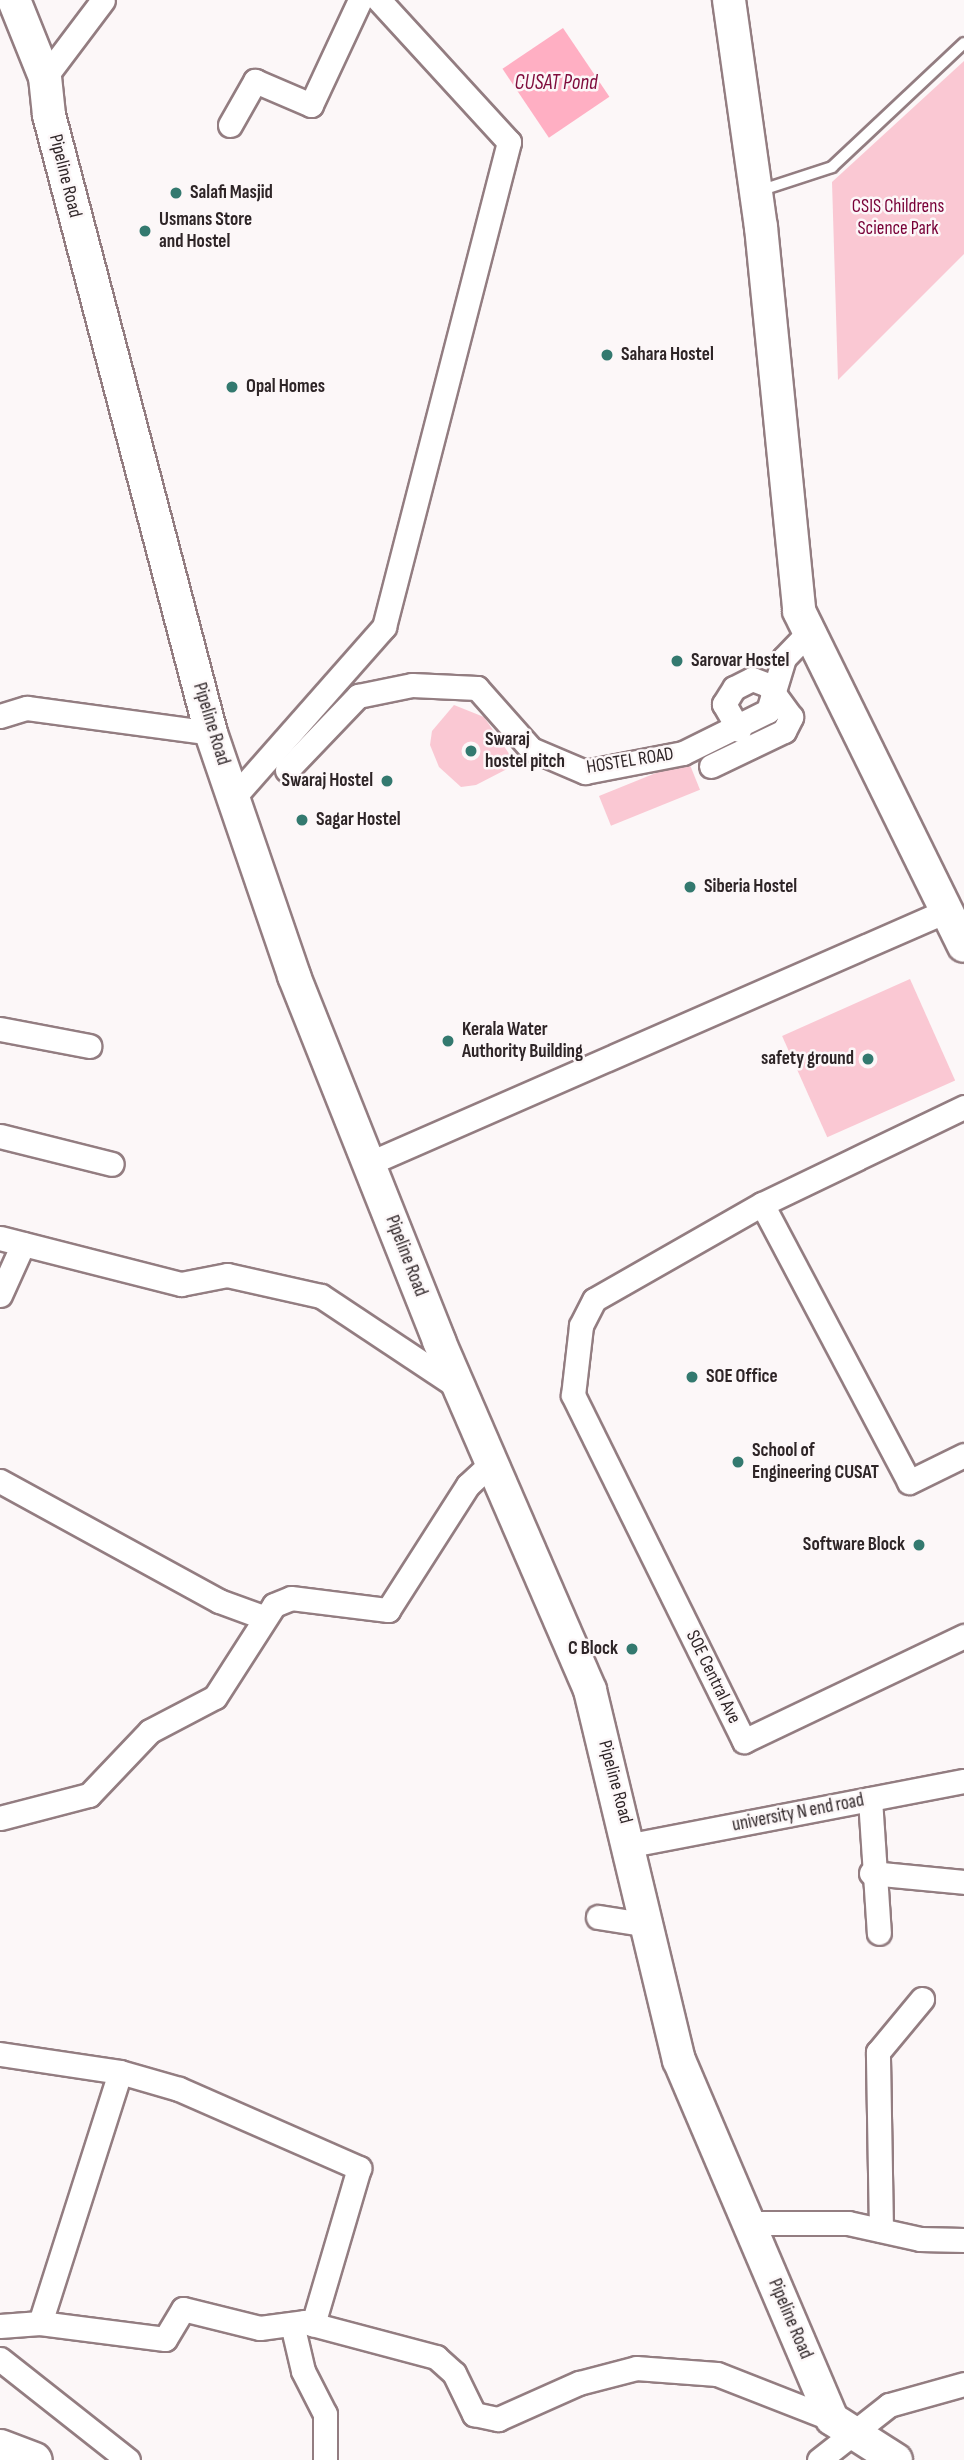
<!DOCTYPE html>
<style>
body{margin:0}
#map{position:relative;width:964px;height:2460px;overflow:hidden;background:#fcf7f8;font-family:"Sofia Sans Condensed",sans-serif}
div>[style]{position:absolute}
.green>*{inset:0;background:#fac8d3;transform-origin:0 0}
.water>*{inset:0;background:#ffafc3;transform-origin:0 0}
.roads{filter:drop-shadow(2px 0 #937d81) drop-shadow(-2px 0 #937d81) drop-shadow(0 2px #937d81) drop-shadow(0 -2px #937d81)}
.lane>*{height:10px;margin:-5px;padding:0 5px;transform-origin:5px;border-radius:5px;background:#fff}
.street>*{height:23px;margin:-11.5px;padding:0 11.5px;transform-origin:11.5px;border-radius:11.5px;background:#fff}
.secondary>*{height:32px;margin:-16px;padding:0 16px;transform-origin:16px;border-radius:16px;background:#fff}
.primary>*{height:35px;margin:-17.5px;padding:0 17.5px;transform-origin:17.5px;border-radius:17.5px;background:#fff}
.dots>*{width:19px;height:19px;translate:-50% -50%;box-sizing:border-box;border:4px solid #fcf7f8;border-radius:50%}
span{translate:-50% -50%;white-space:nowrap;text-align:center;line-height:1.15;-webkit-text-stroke:5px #fcf7f8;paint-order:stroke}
.street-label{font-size:19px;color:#2e2527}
.poi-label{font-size:19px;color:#2e2527;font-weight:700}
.left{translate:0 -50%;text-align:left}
.right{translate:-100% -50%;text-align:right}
.park-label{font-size:19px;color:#780037}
.water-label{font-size:21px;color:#800d3d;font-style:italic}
</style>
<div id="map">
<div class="green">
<div style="clip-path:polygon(964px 61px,964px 254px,838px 380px,832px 182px)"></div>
<div style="clip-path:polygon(454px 705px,484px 717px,512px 758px,507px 769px,476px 785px,461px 787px,439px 767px,430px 745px,432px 731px)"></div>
<div style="left:688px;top:760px;width:32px;height:96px;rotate:68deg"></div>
<div style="left:910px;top:979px;width:111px;height:140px;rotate:66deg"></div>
</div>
<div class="water">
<div style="left:563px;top:28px;width:83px;height:73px;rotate:56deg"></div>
</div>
<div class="roads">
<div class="lane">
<div style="left:759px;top:191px;width:77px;rotate:-18.2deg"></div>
<div style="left:832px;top:167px;width:181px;rotate:-43.2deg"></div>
</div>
<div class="street">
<div style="left:45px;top:77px;width:96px;rotate:-53deg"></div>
<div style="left:230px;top:125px;width:51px;rotate:-60.4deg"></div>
<div style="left:255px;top:81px;width:61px;rotate:23.2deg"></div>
<div style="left:311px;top:105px;width:116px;rotate:-65deg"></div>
<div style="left:0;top:716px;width:28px;rotate:-17deg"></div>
<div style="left:27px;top:708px;width:186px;rotate:7.7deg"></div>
<div style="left:711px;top:766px;width:81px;rotate:-25.6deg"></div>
<div style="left:784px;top:731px;width:16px;rotate:-63deg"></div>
<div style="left:791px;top:717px;width:39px;rotate:-126deg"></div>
<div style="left:768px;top:685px;width:17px;rotate:-159deg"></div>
<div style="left:752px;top:679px;width:20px;rotate:153deg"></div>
<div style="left:734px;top:688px;width:19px;rotate:122deg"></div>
<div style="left:724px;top:704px;width:30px;rotate:60deg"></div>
<div style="left:287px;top:770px;width:103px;rotate:-46.2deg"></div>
<div style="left:358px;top:696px;width:55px;rotate:-11.5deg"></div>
<div style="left:412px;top:685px;width:65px;rotate:2.6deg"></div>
<div style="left:477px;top:688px;width:81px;rotate:48.5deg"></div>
<div style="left:531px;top:749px;width:59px;rotate:23.1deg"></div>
<div style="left:585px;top:772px;width:100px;rotate:-11deg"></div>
<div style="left:683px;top:753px;width:95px;rotate:-26.3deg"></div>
<div style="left:768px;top:711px;width:55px;rotate:-73.2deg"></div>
<div style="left:784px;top:658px;width:35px;rotate:-46deg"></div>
<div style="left:234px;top:797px;width:227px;rotate:-48.6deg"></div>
<div style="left:384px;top:627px;width:501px;rotate:-75.55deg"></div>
<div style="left:509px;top:142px;width:193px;rotate:-132.5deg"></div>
<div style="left:0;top:1029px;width:91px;rotate:10.8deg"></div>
<div style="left:964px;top:1107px;width:224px;rotate:154.3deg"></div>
<div style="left:762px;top:1204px;width:193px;rotate:150.3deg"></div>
<div style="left:594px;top:1300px;width:29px;rotate:117deg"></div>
<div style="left:581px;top:1326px;width:69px;rotate:96.6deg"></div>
<div style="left:573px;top:1395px;width:386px;rotate:63.7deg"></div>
<div style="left:744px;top:1741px;width:244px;rotate:-25.5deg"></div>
<div style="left:0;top:1136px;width:115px;rotate:14deg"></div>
<div style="left:370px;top:1163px;width:629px;rotate:-23.63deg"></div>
<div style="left:762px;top:1204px;width:314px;rotate:62.1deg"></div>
<div style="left:909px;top:1482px;width:61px;rotate:-26.1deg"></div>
<div style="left:0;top:1238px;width:187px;rotate:14.3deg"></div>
<div style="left:181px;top:1284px;width:47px;rotate:-11.1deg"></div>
<div style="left:227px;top:1275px;width:96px;rotate:12.6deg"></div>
<div style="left:321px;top:1296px;width:168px;rotate:33.6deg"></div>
<div style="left:0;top:1295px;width:56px;rotate:-65.7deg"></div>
<div style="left:0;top:1481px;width:250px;rotate:28.7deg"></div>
<div style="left:219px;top:1601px;width:47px;rotate:20deg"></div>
<div style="left:870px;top:1799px;width:134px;rotate:86.2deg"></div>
<div style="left:0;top:1818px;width:92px;rotate:-14.5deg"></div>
<div style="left:89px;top:1795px;width:88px;rotate:-46.4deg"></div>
<div style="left:150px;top:1731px;width:73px;rotate:-27.6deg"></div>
<div style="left:215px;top:1697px;width:109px;rotate:-57.3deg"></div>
<div style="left:274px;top:1605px;width:18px;rotate:-22deg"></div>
<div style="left:291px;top:1598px;width:98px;rotate:7.1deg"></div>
<div style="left:388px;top:1610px;width:148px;rotate:-57.4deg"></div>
<div style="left:468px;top:1485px;width:34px;rotate:-43deg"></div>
<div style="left:631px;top:1845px;width:339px;rotate:-10.9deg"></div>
<div style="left:871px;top:1873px;width:93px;rotate:5.5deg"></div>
<div style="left:598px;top:1917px;width:52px;rotate:8.9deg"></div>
<div style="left:0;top:2054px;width:121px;rotate:8.5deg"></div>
<div style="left:120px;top:2072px;width:61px;rotate:16.1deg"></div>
<div style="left:179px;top:2089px;width:197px;rotate:23.7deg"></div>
<div style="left:359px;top:2168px;width:163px;rotate:106.4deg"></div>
<div style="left:750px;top:2223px;width:98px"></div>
<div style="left:848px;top:2223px;width:74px;rotate:12.5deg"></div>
<div style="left:920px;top:2239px;width:44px;rotate:1.3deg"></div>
<div style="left:881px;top:2230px;width:178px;rotate:-91deg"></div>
<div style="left:878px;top:2052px;width:69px;rotate:-50.3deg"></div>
<div style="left:40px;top:2323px;width:263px;rotate:-72.3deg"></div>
<div style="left:292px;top:2324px;width:48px;rotate:76.8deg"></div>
<div style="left:303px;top:2371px;width:48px;rotate:62.9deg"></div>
<div style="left:325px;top:2414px;width:46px;rotate:90deg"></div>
<div style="left:0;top:2326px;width:40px;rotate:-4.3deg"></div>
<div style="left:40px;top:2323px;width:126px;rotate:7.3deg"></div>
<div style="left:165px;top:2339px;width:35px;rotate:-59deg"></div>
<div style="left:183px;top:2309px;width:79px;rotate:13.9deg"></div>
<div style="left:260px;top:2328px;width:44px;rotate:-7.8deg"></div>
<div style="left:304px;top:2322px;width:137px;rotate:14.9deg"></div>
<div style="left:436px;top:2357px;width:24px;rotate:42deg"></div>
<div style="left:454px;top:2373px;width:46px;rotate:64deg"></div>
<div style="left:474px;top:2414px;width:25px;rotate:12deg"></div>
<div style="left:498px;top:2419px;width:89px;rotate:-24deg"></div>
<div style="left:579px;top:2383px;width:59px;rotate:-14.7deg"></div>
<div style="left:636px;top:2368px;width:81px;rotate:4.2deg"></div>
<div style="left:717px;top:2374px;width:123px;rotate:21.4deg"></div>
<div style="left:0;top:2359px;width:163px;rotate:38.3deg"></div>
<div style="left:819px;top:2460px;width:89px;rotate:-38.2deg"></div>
<div style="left:889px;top:2405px;width:78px;rotate:-15.6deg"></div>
</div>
<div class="secondary">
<div style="left:14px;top:0;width:83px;rotate:68.1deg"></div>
<div style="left:45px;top:77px;width:38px;rotate:84deg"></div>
<div style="left:49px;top:115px;width:639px;rotate:75.31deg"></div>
<div style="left:211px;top:733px;width:257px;rotate:71.1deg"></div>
<div style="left:294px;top:976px;width:393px;rotate:68.3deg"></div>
<div style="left:439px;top:1341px;width:380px;rotate:66.6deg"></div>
<div style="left:590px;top:1690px;width:381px;rotate:76.5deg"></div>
<div style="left:679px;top:2060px;width:390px;rotate:66.9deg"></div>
<div style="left:832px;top:2419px;width:76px;rotate:32.6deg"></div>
<div style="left:729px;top:0;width:229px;rotate:82deg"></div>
<div style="left:761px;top:227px;width:386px;rotate:84.3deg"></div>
<div style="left:799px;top:611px;width:373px;rotate:63.8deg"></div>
</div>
<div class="primary">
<div style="left:0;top:2447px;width:36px;rotate:21deg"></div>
</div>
</div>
<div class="dots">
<div style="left:176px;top:193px;background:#33796f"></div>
<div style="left:145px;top:231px;background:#33796f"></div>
<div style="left:607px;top:355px;background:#33796f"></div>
<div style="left:232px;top:387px;background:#33796f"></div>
<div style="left:677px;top:661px;background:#33796f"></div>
<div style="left:471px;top:751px;background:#33796f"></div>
<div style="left:387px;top:781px;background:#33796f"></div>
<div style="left:302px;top:820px;background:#33796f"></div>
<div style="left:690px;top:887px;background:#33796f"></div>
<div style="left:448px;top:1041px;background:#33796f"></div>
<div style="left:868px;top:1059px;background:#33796f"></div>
<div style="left:692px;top:1377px;background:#33796f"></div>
<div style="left:738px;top:1462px;background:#33796f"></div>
<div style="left:919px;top:1545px;background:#33796f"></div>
<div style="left:632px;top:1649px;background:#33796f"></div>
</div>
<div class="street-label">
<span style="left:65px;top:176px;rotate:76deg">Pipeline Road</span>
<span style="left:211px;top:724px;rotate:73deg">Pipeline Road</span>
<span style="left:630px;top:761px;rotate:-9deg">HOSTEL ROAD</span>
<span style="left:406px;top:1256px;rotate:69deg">Pipeline Road</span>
<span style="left:713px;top:1677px;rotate:64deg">SOE Central Ave</span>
<span style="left:615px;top:1782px;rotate:75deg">Pipeline Road</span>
<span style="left:798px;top:1813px;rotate:-11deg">university N end road</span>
<span style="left:790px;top:2319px;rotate:67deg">Pipeline Road</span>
</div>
<div class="poi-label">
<span class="left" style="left:190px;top:193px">Salafi Masjid</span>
<span class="left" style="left:159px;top:231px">Usmans Store<br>and Hostel</span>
<span class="left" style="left:621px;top:355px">Sahara Hostel</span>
<span class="left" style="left:246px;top:387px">Opal Homes</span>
<span class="left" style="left:691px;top:661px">Sarovar Hostel</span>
<span class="left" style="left:485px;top:751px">Swaraj<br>hostel pitch</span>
<span class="right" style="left:373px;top:781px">Swaraj Hostel</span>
<span class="left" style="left:316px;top:820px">Sagar Hostel</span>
<span class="left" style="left:704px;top:887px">Siberia Hostel</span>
<span class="left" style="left:462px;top:1041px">Kerala Water<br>Authority Building</span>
<span class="right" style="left:854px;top:1059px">safety ground</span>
<span class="left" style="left:706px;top:1377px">SOE Office</span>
<span class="left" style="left:752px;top:1462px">School of<br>Engineering CUSAT</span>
<span class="right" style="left:905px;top:1545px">Software Block</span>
<span class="right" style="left:618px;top:1649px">C Block</span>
</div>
<div class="park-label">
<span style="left:898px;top:218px">CSIS Childrens<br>Science Park</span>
</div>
<div class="water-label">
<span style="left:556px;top:83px">CUSAT Pond</span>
</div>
</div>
